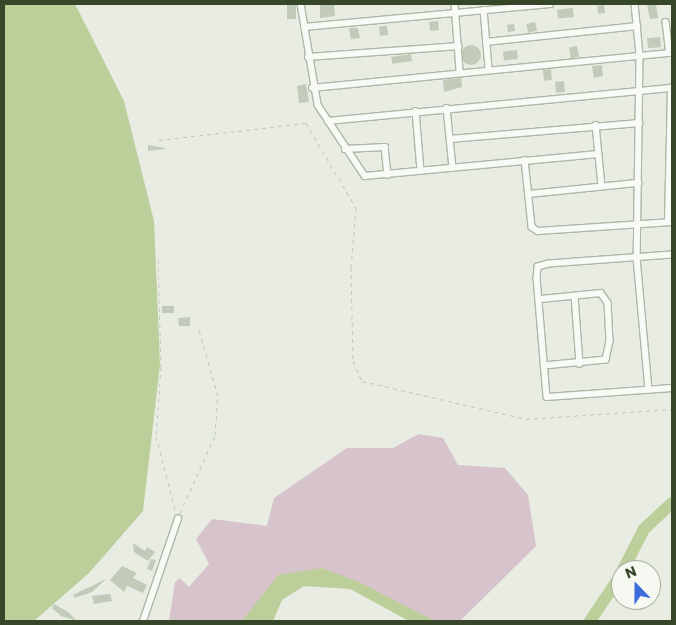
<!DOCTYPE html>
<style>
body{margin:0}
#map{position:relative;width:676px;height:625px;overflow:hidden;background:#e8ece2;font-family:Poppins,sans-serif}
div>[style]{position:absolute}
.green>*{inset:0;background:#d7c3cb}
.water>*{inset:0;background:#bccf9a}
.river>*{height:12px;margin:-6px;padding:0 6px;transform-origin:6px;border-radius:6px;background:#bccf9a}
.building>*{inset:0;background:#c2cab9;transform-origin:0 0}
.round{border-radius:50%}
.path>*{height:1px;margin-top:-0.5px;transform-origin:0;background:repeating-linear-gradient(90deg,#c2c8bc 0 4px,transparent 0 8px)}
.roads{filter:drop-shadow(1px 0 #afb7a6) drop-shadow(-1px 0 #afb7a6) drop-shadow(0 1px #afb7a6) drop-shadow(0 -1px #afb7a6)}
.minor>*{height:5.5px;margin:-2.75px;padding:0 2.75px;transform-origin:2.75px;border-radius:2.75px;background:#f8faf6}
span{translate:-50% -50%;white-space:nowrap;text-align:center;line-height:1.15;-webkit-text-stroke:5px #f6f9f2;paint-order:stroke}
.frame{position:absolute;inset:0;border:5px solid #374628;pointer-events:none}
.north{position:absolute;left:611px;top:560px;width:50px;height:50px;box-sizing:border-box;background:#f6f9f2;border:1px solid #aab1a1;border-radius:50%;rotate:338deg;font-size:14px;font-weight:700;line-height:20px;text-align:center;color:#374628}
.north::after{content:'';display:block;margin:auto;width:18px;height:22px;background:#3d6cdc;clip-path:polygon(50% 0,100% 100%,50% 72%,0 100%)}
</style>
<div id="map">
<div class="green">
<div style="clip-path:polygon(419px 434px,443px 438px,458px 465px,505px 468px,528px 495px,536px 546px,460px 621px,435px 621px,322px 568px,247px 621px,169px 621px,175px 582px,180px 578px,189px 587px,209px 564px,196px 539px,212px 519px,267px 526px,274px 498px,347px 448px,393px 448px)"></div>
</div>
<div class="water">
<div style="clip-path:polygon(4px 4px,75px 4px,124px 101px,154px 221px,160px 365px,143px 511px,89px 573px,34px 621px,4px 621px)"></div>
<div style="clip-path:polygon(322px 568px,359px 582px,435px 621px,409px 621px,350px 589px,304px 586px,282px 600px,273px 621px,242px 621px,278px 575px)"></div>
</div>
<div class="river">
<div style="left:623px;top:570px;width:46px;rotate:-62.9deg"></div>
<div style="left:644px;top:529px;width:38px;rotate:-43deg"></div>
<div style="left:590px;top:621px;width:55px;rotate:-56deg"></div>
</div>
<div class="building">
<div style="left:287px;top:4px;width:9px;height:15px"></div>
<div style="clip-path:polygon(320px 4px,334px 4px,335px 16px,320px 18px)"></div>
<div style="clip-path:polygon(647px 4px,656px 4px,658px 18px,650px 19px)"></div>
<div style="left:604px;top:5px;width:8px;height:7px;rotate:83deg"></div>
<div style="left:573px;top:8px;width:9px;height:16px;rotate:84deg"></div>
<div style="left:438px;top:21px;width:9px;height:9px;rotate:84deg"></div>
<div style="left:535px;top:22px;width:9px;height:9px;rotate:77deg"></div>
<div style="left:514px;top:24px;width:7px;height:7px;rotate:82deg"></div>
<div style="left:387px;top:26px;width:9px;height:8px;rotate:84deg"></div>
<div style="clip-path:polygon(349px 28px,358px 28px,360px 38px,351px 39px)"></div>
<div style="left:660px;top:37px;width:10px;height:13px;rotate:84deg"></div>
<div class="round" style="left:461px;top:45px;width:20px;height:20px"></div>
<div style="left:577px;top:46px;width:11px;height:8px;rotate:80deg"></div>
<div style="left:517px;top:50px;width:9px;height:14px;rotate:84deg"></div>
<div style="left:411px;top:54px;width:7px;height:20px;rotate:82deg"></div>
<div style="clip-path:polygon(602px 65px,603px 76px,594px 78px,592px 66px)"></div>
<div style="left:551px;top:69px;width:11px;height:8px;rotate:85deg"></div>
<div style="clip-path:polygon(461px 78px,462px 87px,444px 92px,443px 80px)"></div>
<div style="left:564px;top:81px;width:11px;height:9px;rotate:85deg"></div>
<div style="clip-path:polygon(306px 84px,309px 102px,299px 103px,297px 86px)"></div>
<div style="clip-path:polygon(148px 145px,165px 148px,165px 149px,148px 151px)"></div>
<div style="left:162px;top:306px;width:12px;height:7px"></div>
<div style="clip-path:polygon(190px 317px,190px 326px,179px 326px,178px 318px)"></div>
<div style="clip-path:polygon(133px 543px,145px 551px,147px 547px,155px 552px,148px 561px,134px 552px)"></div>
<div style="clip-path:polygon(151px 559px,156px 560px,152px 571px,147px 569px)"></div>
<div style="clip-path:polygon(122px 566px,137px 573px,133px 578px,147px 585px,143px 593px,127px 586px,124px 592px,110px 580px)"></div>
<div style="clip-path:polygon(106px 579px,92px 592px,75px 598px,73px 595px)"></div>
<div style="clip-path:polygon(110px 594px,112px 601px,94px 604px,92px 596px)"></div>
<div style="clip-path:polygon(54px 604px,68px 612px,77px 621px,61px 616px,52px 608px)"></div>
</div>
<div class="path">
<div style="left:159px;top:140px;width:148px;rotate:-6.6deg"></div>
<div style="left:306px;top:123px;width:99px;rotate:59.5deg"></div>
<div style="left:356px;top:208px;width:59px;rotate:94.8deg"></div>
<div style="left:351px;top:267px;width:94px;rotate:88.8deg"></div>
<div style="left:353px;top:361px;width:22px;rotate:66deg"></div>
<div style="left:362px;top:381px;width:168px;rotate:13deg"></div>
<div style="left:526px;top:419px;width:146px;rotate:-3.9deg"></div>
<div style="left:158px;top:260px;width:107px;rotate:88.4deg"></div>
<div style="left:161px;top:367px;width:69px;rotate:94.1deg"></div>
<div style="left:156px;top:436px;width:81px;rotate:75.6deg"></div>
<div style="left:180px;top:513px;width:85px;rotate:-65.8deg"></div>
<div style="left:215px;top:435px;width:39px;rotate:-86deg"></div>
<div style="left:218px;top:396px;width:69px;rotate:-106.1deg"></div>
</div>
<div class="roads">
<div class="minor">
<div style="left:301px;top:4px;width:102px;rotate:80.4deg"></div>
<div style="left:318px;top:105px;width:85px;rotate:56.5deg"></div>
<div style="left:365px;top:176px;width:234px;rotate:-5.4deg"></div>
<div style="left:455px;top:4px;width:67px;rotate:85.7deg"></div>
<div style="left:635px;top:4px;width:51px;rotate:84.4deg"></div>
<div style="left:640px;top:55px;width:203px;rotate:90.8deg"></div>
<div style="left:637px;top:258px;width:132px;rotate:84.8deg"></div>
<div style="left:484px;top:10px;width:58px;rotate:85.1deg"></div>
<div style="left:666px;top:22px;width:31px;rotate:83deg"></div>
<div style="left:304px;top:27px;width:247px;rotate:-5.3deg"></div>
<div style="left:486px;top:42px;width:152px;rotate:-6deg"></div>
<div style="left:308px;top:57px;width:151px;rotate:-4.2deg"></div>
<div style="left:312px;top:88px;width:362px;rotate:-5.6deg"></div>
<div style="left:447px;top:108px;width:60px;rotate:84.3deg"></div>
<div style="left:416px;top:111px;width:60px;rotate:85.2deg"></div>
<div style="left:328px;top:121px;width:346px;rotate:-5.5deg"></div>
<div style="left:596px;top:125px;width:61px;rotate:84.4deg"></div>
<div style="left:450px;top:139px;width:190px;rotate:-4.8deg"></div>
<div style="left:345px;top:149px;width:40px;rotate:-2.9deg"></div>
<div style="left:385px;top:147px;width:28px;rotate:84deg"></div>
<div style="left:525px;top:160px;width:67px;rotate:84deg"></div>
<div style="left:532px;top:227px;width:7px;rotate:34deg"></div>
<div style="left:538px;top:231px;width:134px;rotate:-3.8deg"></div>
<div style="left:529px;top:194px;width:110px;rotate:-5.8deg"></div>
<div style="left:668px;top:222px;width:134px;rotate:-88.7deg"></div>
<div style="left:672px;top:255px;width:123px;rotate:175.8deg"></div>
<div style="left:549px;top:264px;width:11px;rotate:165deg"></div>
<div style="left:538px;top:267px;width:11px;rotate:95deg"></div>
<div style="left:537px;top:278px;width:119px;rotate:85.2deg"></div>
<div style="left:547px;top:397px;width:125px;rotate:-4.1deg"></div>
<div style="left:575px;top:296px;width:68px;rotate:85.8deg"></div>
<div style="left:541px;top:299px;width:60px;rotate:-5.7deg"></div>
<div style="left:601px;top:293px;width:12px;rotate:55deg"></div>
<div style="left:608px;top:303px;width:38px;rotate:87deg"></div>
<div style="left:610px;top:341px;width:19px;rotate:102deg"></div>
<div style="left:606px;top:360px;width:62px;rotate:174.5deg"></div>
<div style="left:143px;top:621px;width:108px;rotate:-71.1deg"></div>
</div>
</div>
<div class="frame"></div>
<div class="north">N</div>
</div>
